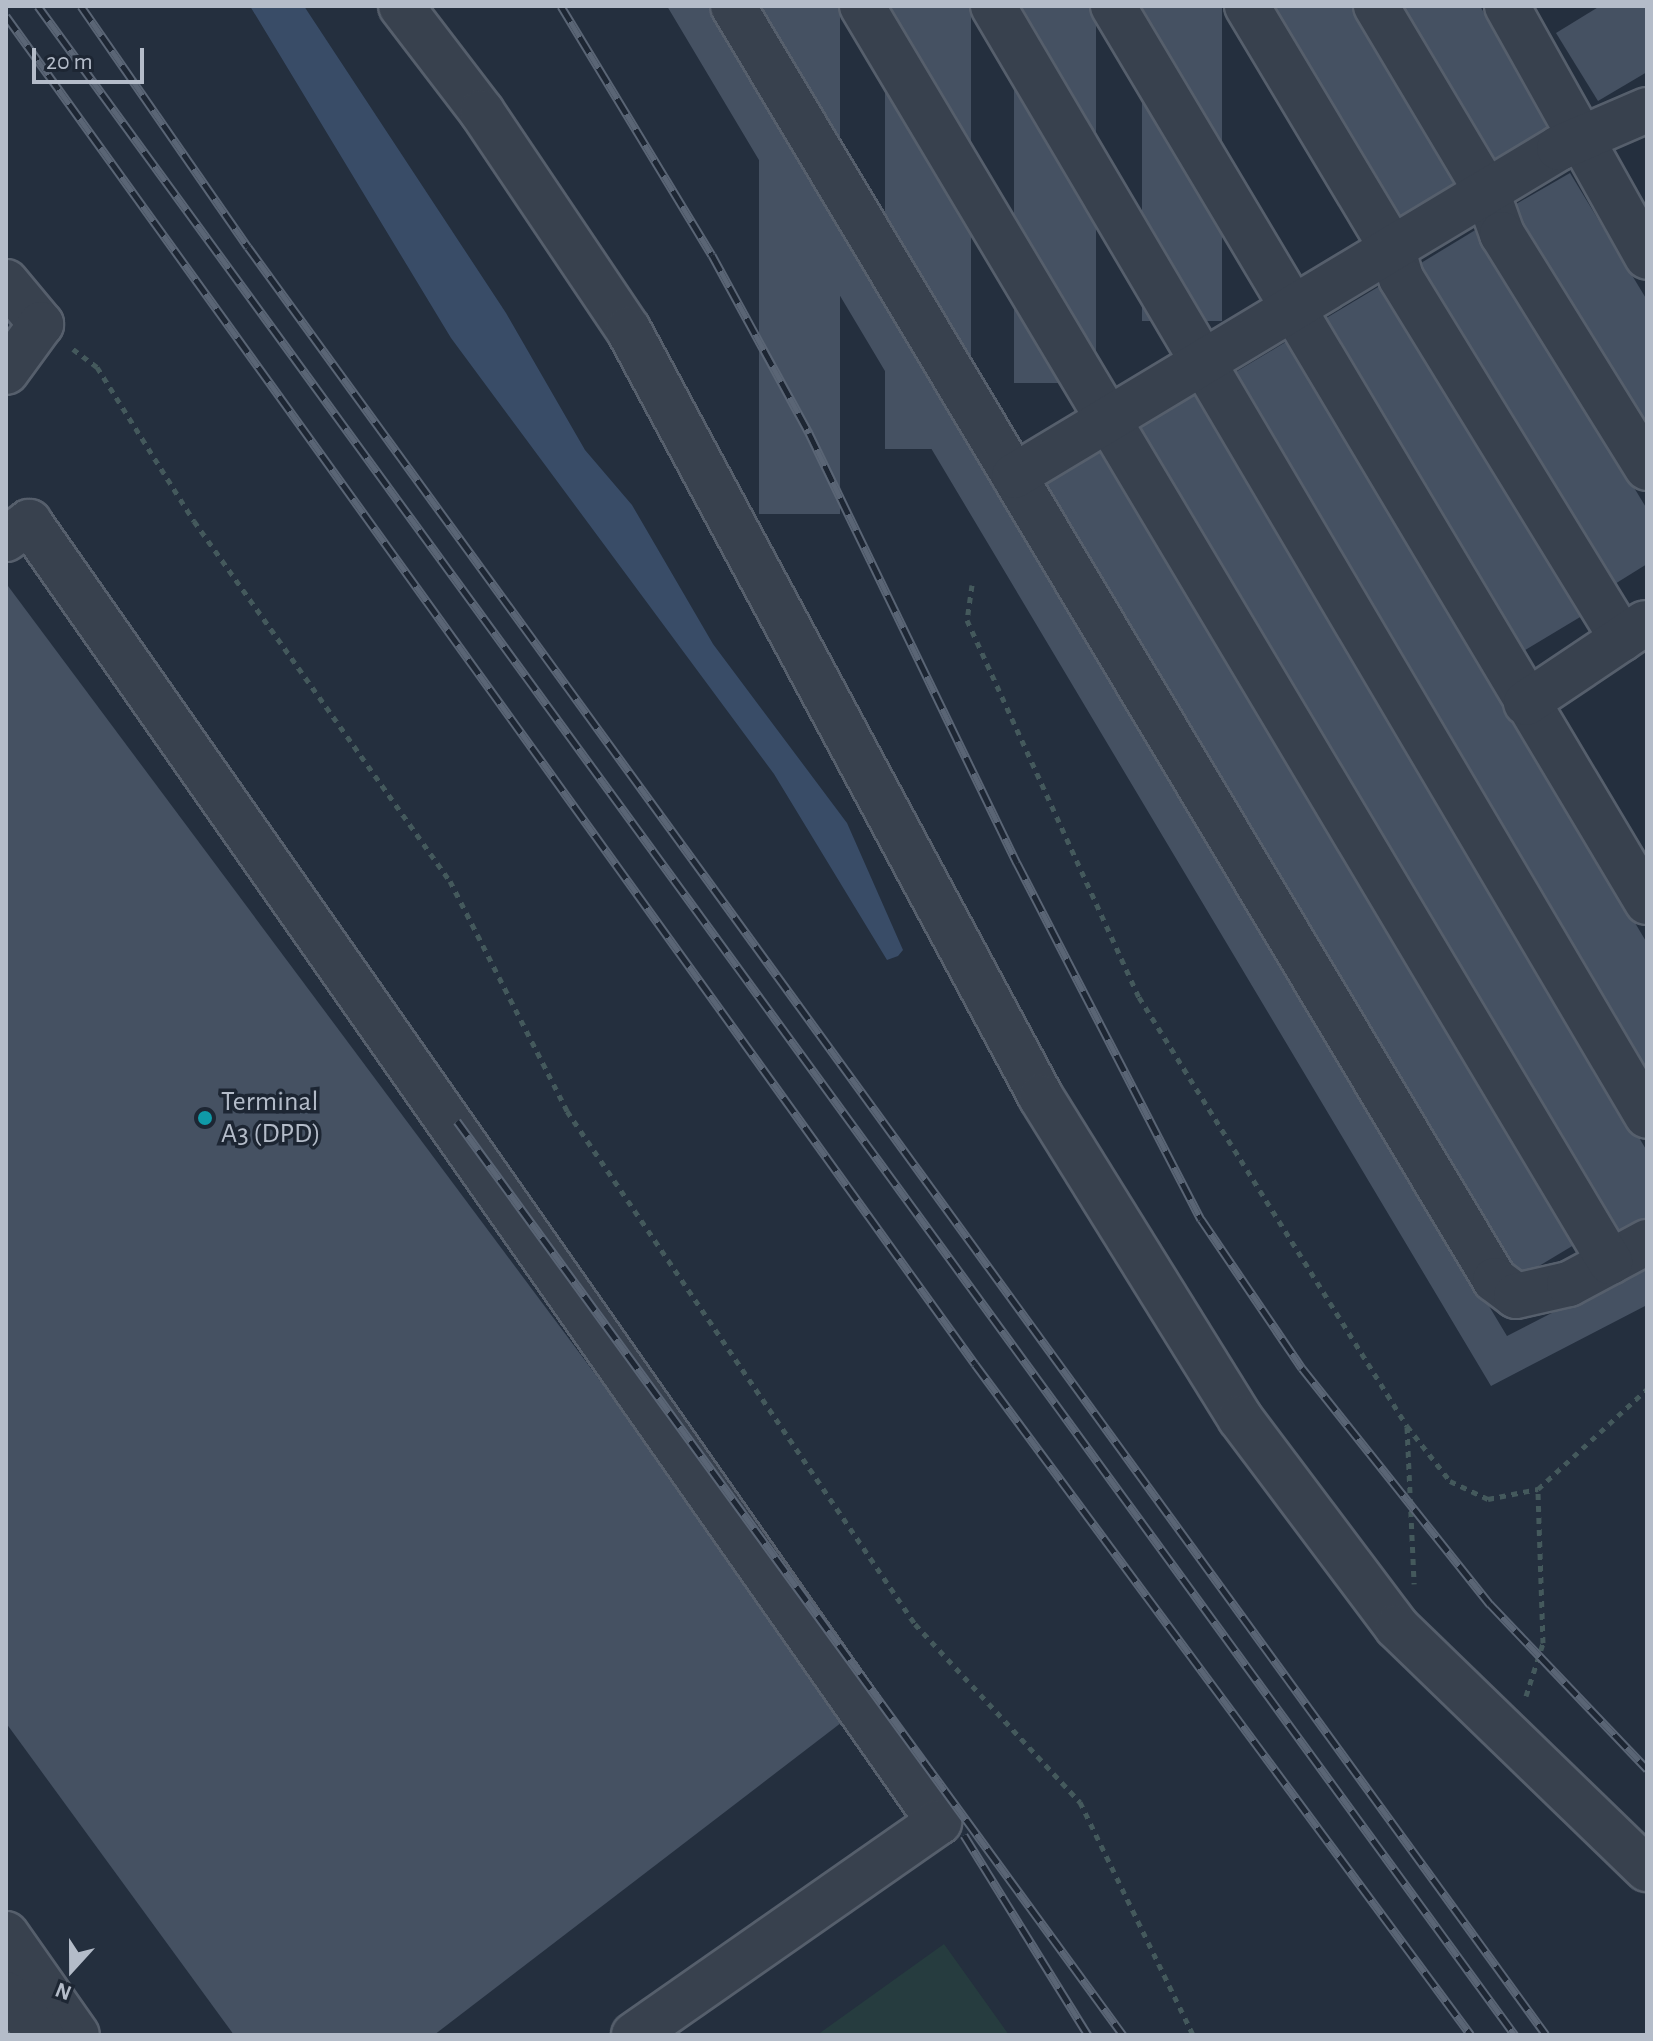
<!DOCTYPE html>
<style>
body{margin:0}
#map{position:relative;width:1653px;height:2041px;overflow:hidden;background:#242f3e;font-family:"Alegreya Sans",sans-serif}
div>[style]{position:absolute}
.green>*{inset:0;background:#263c3f}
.water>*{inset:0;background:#394c67}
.building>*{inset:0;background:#455162;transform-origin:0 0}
.path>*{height:5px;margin-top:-2.5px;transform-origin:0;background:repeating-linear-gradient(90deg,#44595c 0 6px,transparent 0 12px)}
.roads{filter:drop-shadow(2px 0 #565f6c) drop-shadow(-2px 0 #565f6c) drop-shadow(0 2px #565f6c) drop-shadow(0 -2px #565f6c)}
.minor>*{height:44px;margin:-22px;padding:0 22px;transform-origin:22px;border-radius:22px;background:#38414e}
.rail>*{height:9px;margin-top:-4.5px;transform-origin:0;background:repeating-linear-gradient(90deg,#1d2633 0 18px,#5a6575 0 36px);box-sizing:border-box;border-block:2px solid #5a6575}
.dots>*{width:22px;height:22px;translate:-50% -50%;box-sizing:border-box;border:4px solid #1d2633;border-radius:50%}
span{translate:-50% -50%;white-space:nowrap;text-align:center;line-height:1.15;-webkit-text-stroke:7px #1d2633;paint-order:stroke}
.poi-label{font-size:28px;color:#b4bcc9}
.left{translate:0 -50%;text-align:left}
.frame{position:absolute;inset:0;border:8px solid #b4bcc9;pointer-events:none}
.north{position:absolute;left:32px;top:1929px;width:80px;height:80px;-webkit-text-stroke:6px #1d2633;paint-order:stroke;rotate:201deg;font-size:22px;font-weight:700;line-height:32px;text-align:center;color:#b4bcc9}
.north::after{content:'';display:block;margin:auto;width:28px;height:36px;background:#b4bcc9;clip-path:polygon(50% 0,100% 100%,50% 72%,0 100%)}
.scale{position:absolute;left:32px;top:48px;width:112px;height:36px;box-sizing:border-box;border:4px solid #b4bcc9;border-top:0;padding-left:10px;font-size:24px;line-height:28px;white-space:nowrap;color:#b4bcc9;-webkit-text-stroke:6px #1d2633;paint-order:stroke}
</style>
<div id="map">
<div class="green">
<div style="clip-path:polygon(944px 1944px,1009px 2035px,817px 2035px)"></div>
</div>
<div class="water">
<div style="clip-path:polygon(250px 6px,304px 6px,506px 313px,585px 450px,632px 505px,713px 644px,847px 823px,903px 950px,898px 956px,887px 960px,774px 774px,451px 338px)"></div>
</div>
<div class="building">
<div style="clip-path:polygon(667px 6px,708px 6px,1507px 1336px,1647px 1264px,1647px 1305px,1491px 1386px)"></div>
<div style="left:759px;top:6px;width:81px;height:508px"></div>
<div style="left:885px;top:6px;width:86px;height:443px"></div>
<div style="left:1014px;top:6px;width:82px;height:377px"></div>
<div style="left:1142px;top:6px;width:80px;height:315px"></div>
<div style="clip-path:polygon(1269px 6px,1354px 6px,1459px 184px,1397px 223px)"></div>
<div style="clip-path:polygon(1400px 6px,1480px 6px,1553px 129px,1493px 163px)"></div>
<div style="clip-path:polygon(1600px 6px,1647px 6px,1647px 72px,1598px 101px,1556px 33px)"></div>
<div style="clip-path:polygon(1570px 173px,1647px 300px,1647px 434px,1511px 207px)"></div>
<div style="clip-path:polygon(1477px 229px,1647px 509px,1647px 564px,1610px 587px,1416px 266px)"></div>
<div style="left:1383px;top:284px;width:387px;height:73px;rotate:59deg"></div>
<div style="clip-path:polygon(1289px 340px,1647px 943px,1647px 1081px,1229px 376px)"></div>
<div style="clip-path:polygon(1195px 392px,1647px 1151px,1647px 1222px,1618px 1239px,1135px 428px)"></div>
<div style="left:1103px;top:450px;width:924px;height:71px;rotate:59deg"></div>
<div style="clip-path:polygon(8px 586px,850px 1716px,434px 2035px,234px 2035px,6px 1723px)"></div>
</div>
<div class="path">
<div style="left:73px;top:349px;width:30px;rotate:37deg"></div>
<div style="left:97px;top:367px;width:182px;rotate:57.8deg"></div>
<div style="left:194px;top:521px;width:442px;rotate:54.6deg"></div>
<div style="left:450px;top:881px;width:258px;rotate:63deg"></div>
<div style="left:567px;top:1111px;width:620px;rotate:55.85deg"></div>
<div style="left:915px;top:1624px;width:243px;rotate:47.2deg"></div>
<div style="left:1080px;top:1802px;width:259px;rotate:64.1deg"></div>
<div style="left:972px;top:585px;width:35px;rotate:98deg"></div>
<div style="left:967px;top:620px;width:414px;rotate:65.5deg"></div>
<div style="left:1139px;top:997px;width:506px;rotate:58.01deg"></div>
<div style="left:1407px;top:1426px;width:70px;rotate:52deg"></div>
<div style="left:1450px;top:1481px;width:42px;rotate:25.3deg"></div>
<div style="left:1488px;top:1499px;width:51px;rotate:-11.3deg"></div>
<div style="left:1538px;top:1489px;width:148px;rotate:-42.5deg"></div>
<div style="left:1407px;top:1427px;width:157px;rotate:87.4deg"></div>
<div style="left:1526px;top:1696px;width:56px;rotate:-72.2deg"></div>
<div style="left:1543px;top:1643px;width:154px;rotate:-91.9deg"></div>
</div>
<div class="roads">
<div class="minor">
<div style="left:401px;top:6px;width:133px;rotate:52.6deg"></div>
<div style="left:482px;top:112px;width:262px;rotate:56.1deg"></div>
<div style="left:628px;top:329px;width:872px;rotate:61.73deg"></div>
<div style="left:1041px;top:1097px;width:378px;rotate:58.2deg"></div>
<div style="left:1240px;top:1418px;width:261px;rotate:53.1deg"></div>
<div style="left:1397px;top:1627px;width:348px;rotate:44.1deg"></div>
<div style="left:733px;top:6px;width:1484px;rotate:59.12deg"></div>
<div style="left:1495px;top:1280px;width:26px;rotate:37deg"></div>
<div style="left:1516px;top:1296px;width:54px;rotate:-12.8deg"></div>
<div style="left:1569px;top:1284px;width:89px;rotate:-28.3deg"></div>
<div style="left:862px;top:6px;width:1462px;rotate:59.22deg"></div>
<div style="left:993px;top:6px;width:1288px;rotate:59.49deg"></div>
<div style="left:1113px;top:6px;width:1043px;rotate:59.21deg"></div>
<div style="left:1247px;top:6px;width:284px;rotate:59.1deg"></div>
<div style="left:1393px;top:250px;width:29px;rotate:74deg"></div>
<div style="left:1401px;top:278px;width:423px;rotate:58.5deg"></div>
<div style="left:1376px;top:6px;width:217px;rotate:59.2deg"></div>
<div style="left:1487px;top:192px;width:45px;rotate:70.3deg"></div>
<div style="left:1502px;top:234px;width:275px;rotate:58.2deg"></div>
<div style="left:1507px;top:6px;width:287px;rotate:60.8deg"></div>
<div style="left:6px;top:282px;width:55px;rotate:50.2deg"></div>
<div style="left:41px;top:324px;width:59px;rotate:126.1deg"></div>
<div style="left:1014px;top:476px;width:636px;rotate:-31.04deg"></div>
<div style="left:1559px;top:148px;width:96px;rotate:-23.4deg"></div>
<div style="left:6px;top:539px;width:29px;rotate:-36deg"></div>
<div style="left:29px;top:522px;width:1587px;rotate:55.01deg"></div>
<div style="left:939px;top:1822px;width:372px;rotate:145.1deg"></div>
<div style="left:1526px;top:703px;width:143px;rotate:-33.9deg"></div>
<div style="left:6px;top:1934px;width:123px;rotate:54.9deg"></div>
<div style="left:6px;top:1994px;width:54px;rotate:49.5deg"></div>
</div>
</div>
<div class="rail">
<div style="left:38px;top:6px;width:2510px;rotate:53.95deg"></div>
<div style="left:81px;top:6px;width:293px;rotate:55.3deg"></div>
<div style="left:248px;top:247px;width:2209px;rotate:54.02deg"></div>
<div style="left:561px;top:6px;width:291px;rotate:58.8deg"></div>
<div style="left:712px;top:255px;width:203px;rotate:61.4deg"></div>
<div style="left:809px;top:433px;width:478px;rotate:64.2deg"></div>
<div style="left:1017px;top:863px;width:401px;rotate:62.7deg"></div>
<div style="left:1201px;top:1219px;width:180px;rotate:55.9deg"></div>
<div style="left:1302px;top:1368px;width:302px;rotate:51.5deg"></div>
<div style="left:1490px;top:1604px;width:228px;rotate:46.4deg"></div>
<div style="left:6px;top:16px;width:1660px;rotate:54.29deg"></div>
<div style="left:975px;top:1364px;width:834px;rotate:53.53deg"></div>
<div style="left:457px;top:1121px;width:1131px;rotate:53.92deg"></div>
<div style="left:964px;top:1835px;width:235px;rotate:58.2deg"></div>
</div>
<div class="dots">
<div style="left:205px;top:1118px;background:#0f9aa8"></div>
</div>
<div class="poi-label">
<span class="left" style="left:221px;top:1118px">Terminal<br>A3 (DPD)</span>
</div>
<div class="frame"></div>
<div class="north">N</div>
<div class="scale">20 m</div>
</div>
